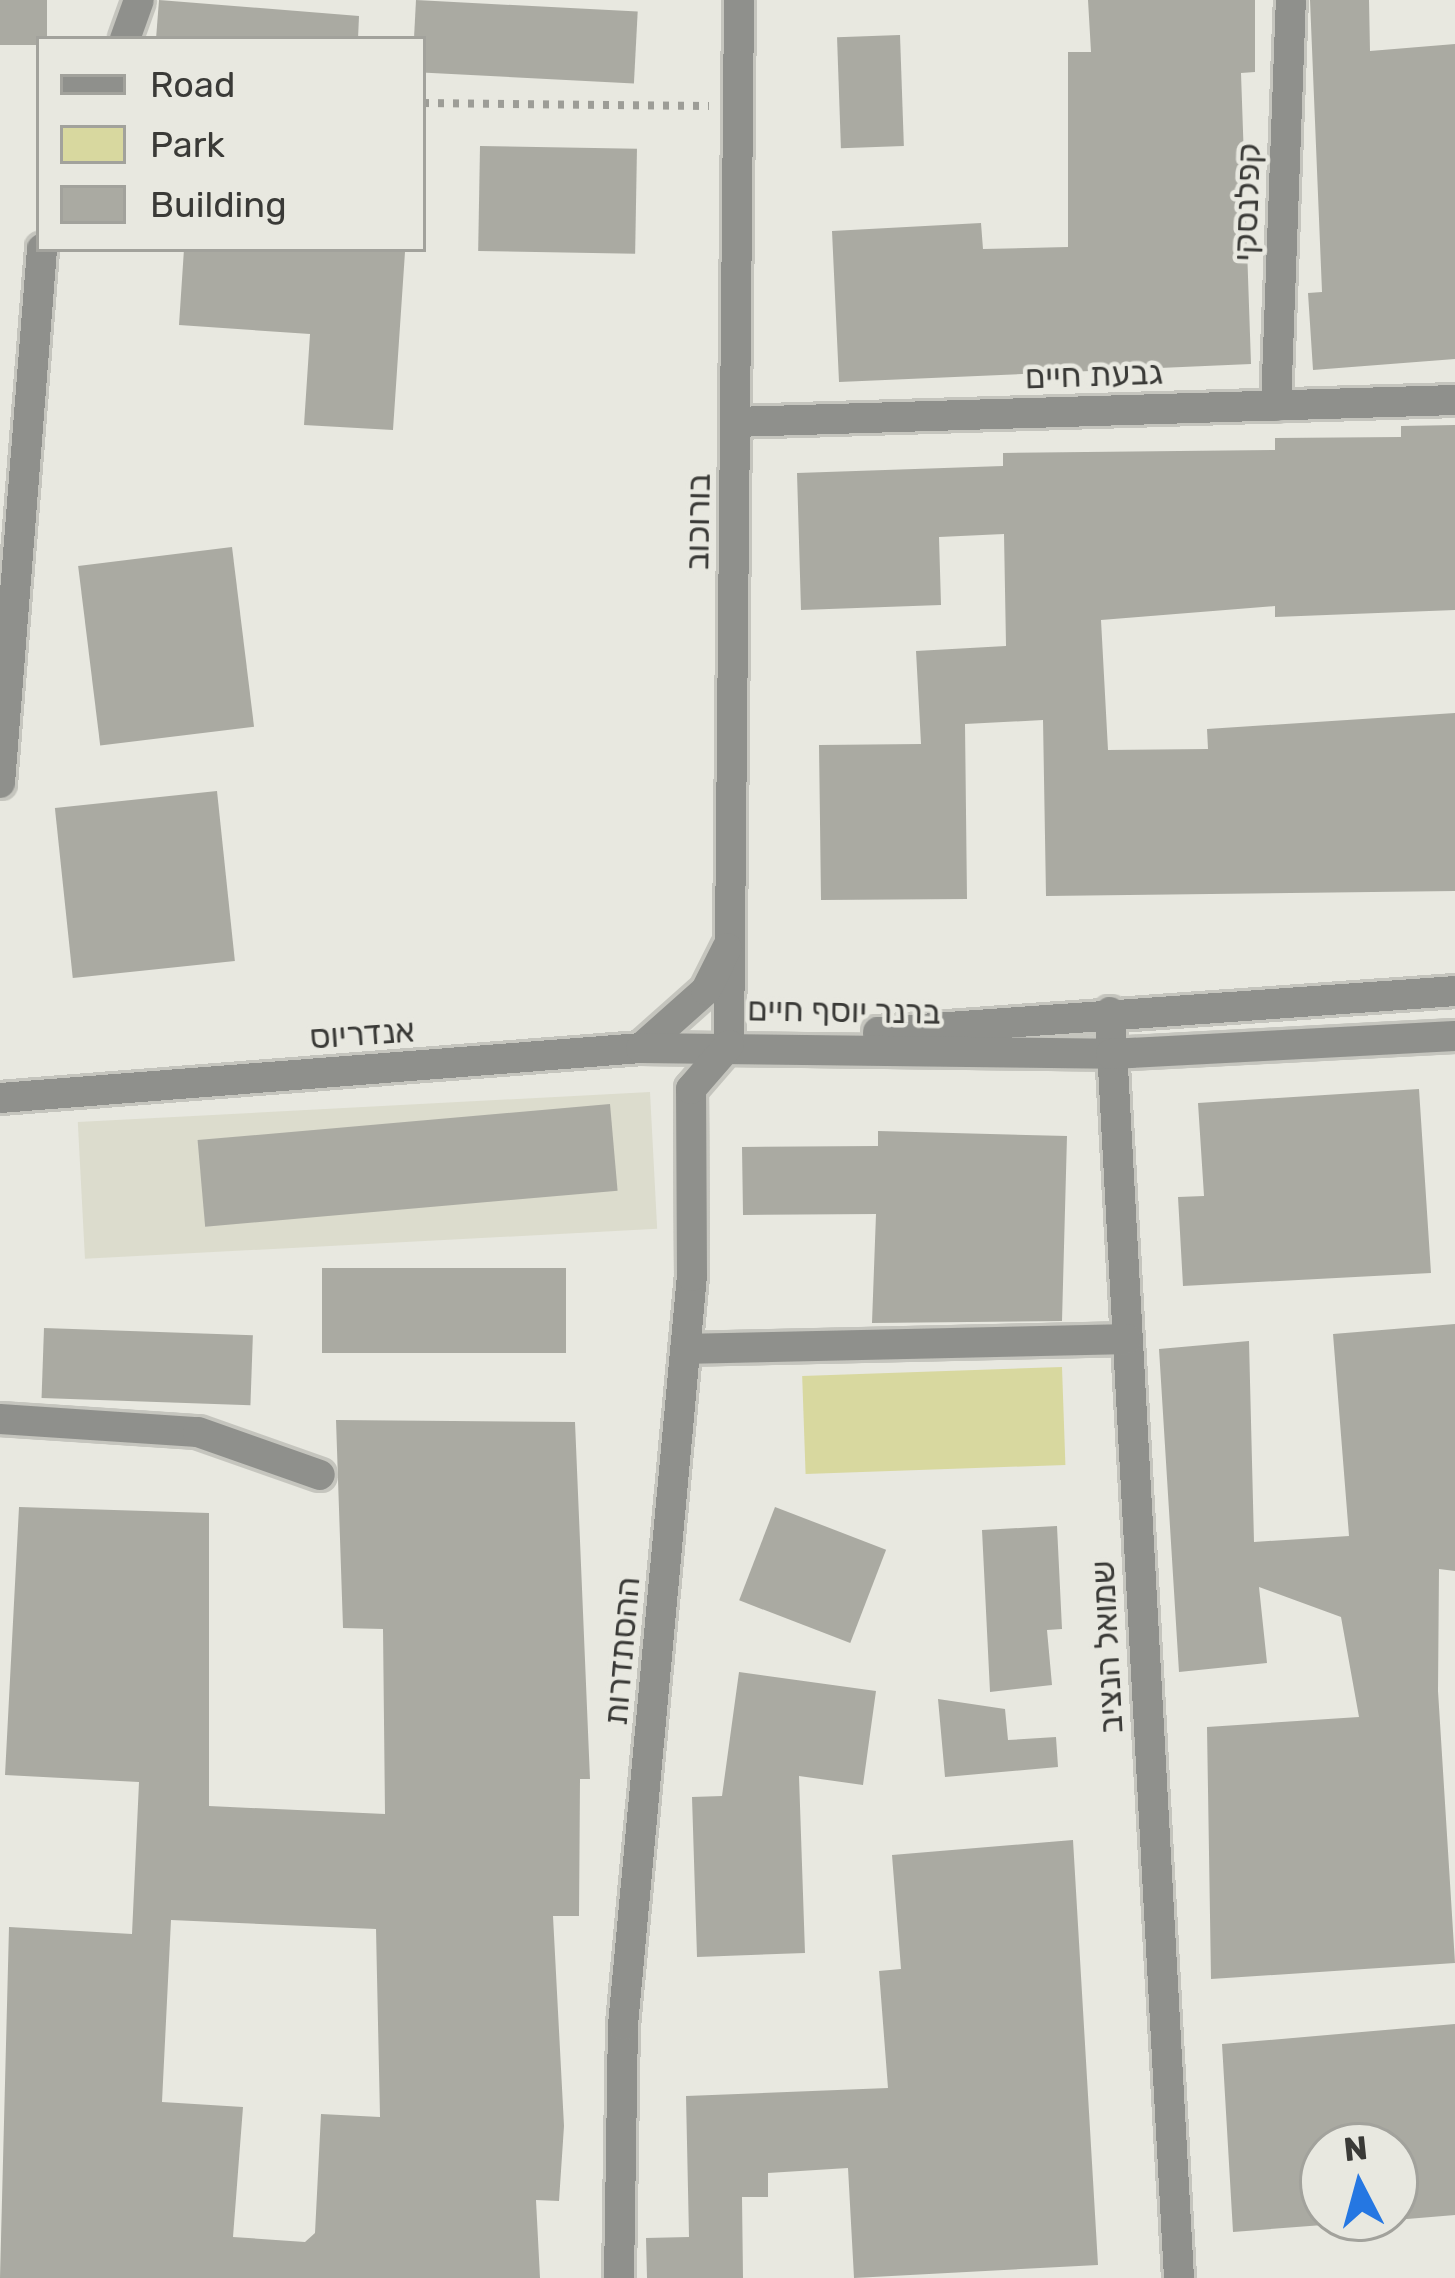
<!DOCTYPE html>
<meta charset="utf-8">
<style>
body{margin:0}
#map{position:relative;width:1455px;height:2278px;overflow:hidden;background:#e8e8e0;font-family:Rubik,"Noto Sans Hebrew",sans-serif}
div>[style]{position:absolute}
.built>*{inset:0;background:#dcdccd;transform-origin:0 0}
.green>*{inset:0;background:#d8d89f;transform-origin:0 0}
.building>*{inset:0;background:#aaaaa2;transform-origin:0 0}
.path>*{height:8px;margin-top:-4px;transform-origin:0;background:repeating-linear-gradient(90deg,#9d9d97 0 6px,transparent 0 15px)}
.roads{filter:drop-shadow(3px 0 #c5c5be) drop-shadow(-3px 0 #c5c5be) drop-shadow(0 3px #c5c5be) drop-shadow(0 -3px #c5c5be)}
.minor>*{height:30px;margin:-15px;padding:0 15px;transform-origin:15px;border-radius:15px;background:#8f908c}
span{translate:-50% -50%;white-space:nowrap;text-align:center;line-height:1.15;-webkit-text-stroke:9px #e8e8e0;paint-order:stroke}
.street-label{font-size:33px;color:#3a3a37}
.legend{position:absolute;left:36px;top:36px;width:390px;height:216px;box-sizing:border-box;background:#e8e8e0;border:3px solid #a2a29c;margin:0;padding:15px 21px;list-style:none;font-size:36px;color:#3a3a37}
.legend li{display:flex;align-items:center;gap:24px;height:60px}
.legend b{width:60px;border:3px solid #a2a29c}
.north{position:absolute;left:1299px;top:2122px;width:120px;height:120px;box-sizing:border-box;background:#e8e8e0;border:3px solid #a2a29c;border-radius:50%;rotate:354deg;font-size:33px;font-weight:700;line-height:48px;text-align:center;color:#3a3a37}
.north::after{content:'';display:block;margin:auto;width:42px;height:54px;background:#2577e2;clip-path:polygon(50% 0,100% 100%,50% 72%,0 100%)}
</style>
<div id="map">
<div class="built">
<div style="left:650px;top:1092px;width:137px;height:573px;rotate:87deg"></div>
</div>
<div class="green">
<div style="left:1062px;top:1367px;width:98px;height:260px;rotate:88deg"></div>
</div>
<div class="building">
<div style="left:0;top:0;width:47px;height:45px"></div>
<div style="clip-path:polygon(159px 0,359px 16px,358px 39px,156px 39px)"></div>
<div style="left:416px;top:0;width:222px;height:72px;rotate:3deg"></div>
<div style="clip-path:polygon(1088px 0,1255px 0,1255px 72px,1241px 73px,1251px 364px,839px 382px,832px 231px,981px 223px,983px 249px,1068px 247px,1068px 52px,1091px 52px)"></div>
<div style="clip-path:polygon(1310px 0,1369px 0,1370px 51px,1455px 44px,1455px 359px,1313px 370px,1308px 293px,1322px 292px)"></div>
<div style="left:900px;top:35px;width:111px;height:63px;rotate:88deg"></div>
<div style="left:480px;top:146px;width:157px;height:105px;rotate:1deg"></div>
<div style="clip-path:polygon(184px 249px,405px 252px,393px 430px,304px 425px,310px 334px,179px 325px)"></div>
<div style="clip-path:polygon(1455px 425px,1455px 610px,1275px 617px,1275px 606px,1101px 620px,1108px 750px,1208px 749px,1207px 729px,1455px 713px,1455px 891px,1046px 896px,1043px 720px,965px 724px,967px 899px,821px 900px,819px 745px,921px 744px,916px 651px,1006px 646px,1004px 534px,939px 537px,941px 605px,801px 610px,797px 473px,1003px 466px,1003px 453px,1275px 450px,1275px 438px,1401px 437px,1401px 426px)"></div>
<div style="left:232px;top:547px;width:181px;height:155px;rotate:83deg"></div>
<div style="left:217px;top:791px;width:171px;height:163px;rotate:84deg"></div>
<div style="clip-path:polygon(1419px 1089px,1431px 1273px,1183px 1286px,1178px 1197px,1204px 1196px,1198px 1103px)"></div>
<div style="left:610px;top:1104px;width:87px;height:414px;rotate:85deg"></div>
<div style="clip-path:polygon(878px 1131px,1067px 1136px,1062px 1321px,872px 1323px,876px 1214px,743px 1215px,742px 1147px,878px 1146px)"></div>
<div style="left:322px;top:1268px;width:244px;height:85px"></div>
<div style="clip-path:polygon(1455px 1324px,1455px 1571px,1439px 1569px,1438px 1691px,1455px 1963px,1211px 1979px,1207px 1727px,1359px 1717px,1341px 1617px,1259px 1587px,1267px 1663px,1179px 1672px,1159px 1349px,1249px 1341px,1254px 1542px,1349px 1536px,1333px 1334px)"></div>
<div style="left:44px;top:1328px;width:209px;height:70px;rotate:2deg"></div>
<div style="clip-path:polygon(evenodd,336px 1420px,575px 1422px,590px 1779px,580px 1779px,579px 1916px,553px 1916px,564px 2126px,559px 2201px,536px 2200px,540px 2278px,0 2278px,9px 1927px,132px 1934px,139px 1782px,5px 1775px,19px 1507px,209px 1513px,209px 1806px,385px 1814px,383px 1629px,343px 1628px,336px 1420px,171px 1920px,376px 1929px,380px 2117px,321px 2114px,315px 2233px,305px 2242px,233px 2237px,243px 2107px,162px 2102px,171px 1920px)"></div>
<div style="left:775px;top:1507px;width:119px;height:100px;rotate:21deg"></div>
<div style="clip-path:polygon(1057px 1526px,1062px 1629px,1047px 1630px,1052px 1685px,990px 1692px,982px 1530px)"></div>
<div style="clip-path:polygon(739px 1672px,876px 1691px,863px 1785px,799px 1776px,805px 1953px,697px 1957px,692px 1797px,722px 1796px)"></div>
<div style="clip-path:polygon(938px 1699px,1005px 1709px,1008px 1740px,1056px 1737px,1058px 1767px,945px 1777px)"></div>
<div style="clip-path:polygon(1073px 1840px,1098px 2265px,854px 2278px,848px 2168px,768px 2173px,768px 2197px,742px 2197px,743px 2278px,647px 2278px,646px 2238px,689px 2237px,686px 2096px,888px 2088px,879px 1971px,901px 1969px,892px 1855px)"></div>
<div style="clip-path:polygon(1455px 2024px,1455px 2215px,1395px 2220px,1395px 2146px,1323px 2146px,1323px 2225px,1233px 2232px,1222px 2044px)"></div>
</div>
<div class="path">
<div style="left:423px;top:103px;width:286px;rotate:0.6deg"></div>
</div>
<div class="roads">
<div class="minor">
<div style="left:125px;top:39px;width:41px;rotate:-70.3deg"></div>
<div style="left:1276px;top:406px;width:406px;rotate:-87.9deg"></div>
<div style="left:735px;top:422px;width:720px;rotate:-1.75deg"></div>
<div style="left:0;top:783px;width:536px;rotate:-85.5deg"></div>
<div style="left:1110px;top:1012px;width:1268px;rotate:86.88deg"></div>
<div style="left:878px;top:1032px;width:578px;rotate:-4.06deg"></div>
<div style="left:729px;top:1045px;width:1045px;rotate:-89.45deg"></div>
<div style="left:641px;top:1048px;width:87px;rotate:-41.7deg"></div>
<div style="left:706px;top:990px;width:47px;rotate:-63.4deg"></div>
<div style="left:0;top:1098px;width:643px;rotate:-4.46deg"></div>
<div style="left:641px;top:1048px;width:470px;rotate:0.7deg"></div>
<div style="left:1111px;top:1054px;width:344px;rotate:-3deg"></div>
<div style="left:686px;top:1349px;width:441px;rotate:-1.3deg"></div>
<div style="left:0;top:1419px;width:198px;rotate:3.8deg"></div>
<div style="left:198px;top:1432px;width:129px;rotate:19.4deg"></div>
<div style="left:619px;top:2278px;width:253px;rotate:-89.1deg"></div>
<div style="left:623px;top:2025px;width:752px;rotate:-84.74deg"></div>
<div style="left:692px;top:1276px;width:187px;rotate:-90.3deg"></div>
<div style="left:691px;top:1089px;width:58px;rotate:-49.2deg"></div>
</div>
</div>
<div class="street-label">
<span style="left:1247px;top:202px;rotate:-88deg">קפלנסקי</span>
<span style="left:1094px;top:375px;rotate:-2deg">גבעת חיים</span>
<span style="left:698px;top:522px;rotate:-89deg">בורוכוב</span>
<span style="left:844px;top:1011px;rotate:1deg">ברנר יוסף חיים</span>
<span style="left:362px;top:1034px;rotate:-4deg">אנדריוס</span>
<span style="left:1107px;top:1647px;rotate:-93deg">שמואל הנציב</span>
<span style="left:622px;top:1651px;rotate:-85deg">ההסתדרות</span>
</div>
<ul class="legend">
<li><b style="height:15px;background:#8f908c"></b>Road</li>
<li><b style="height:33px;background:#d8d89f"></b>Park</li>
<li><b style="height:33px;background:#aaaaa2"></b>Building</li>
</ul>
<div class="north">N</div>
</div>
